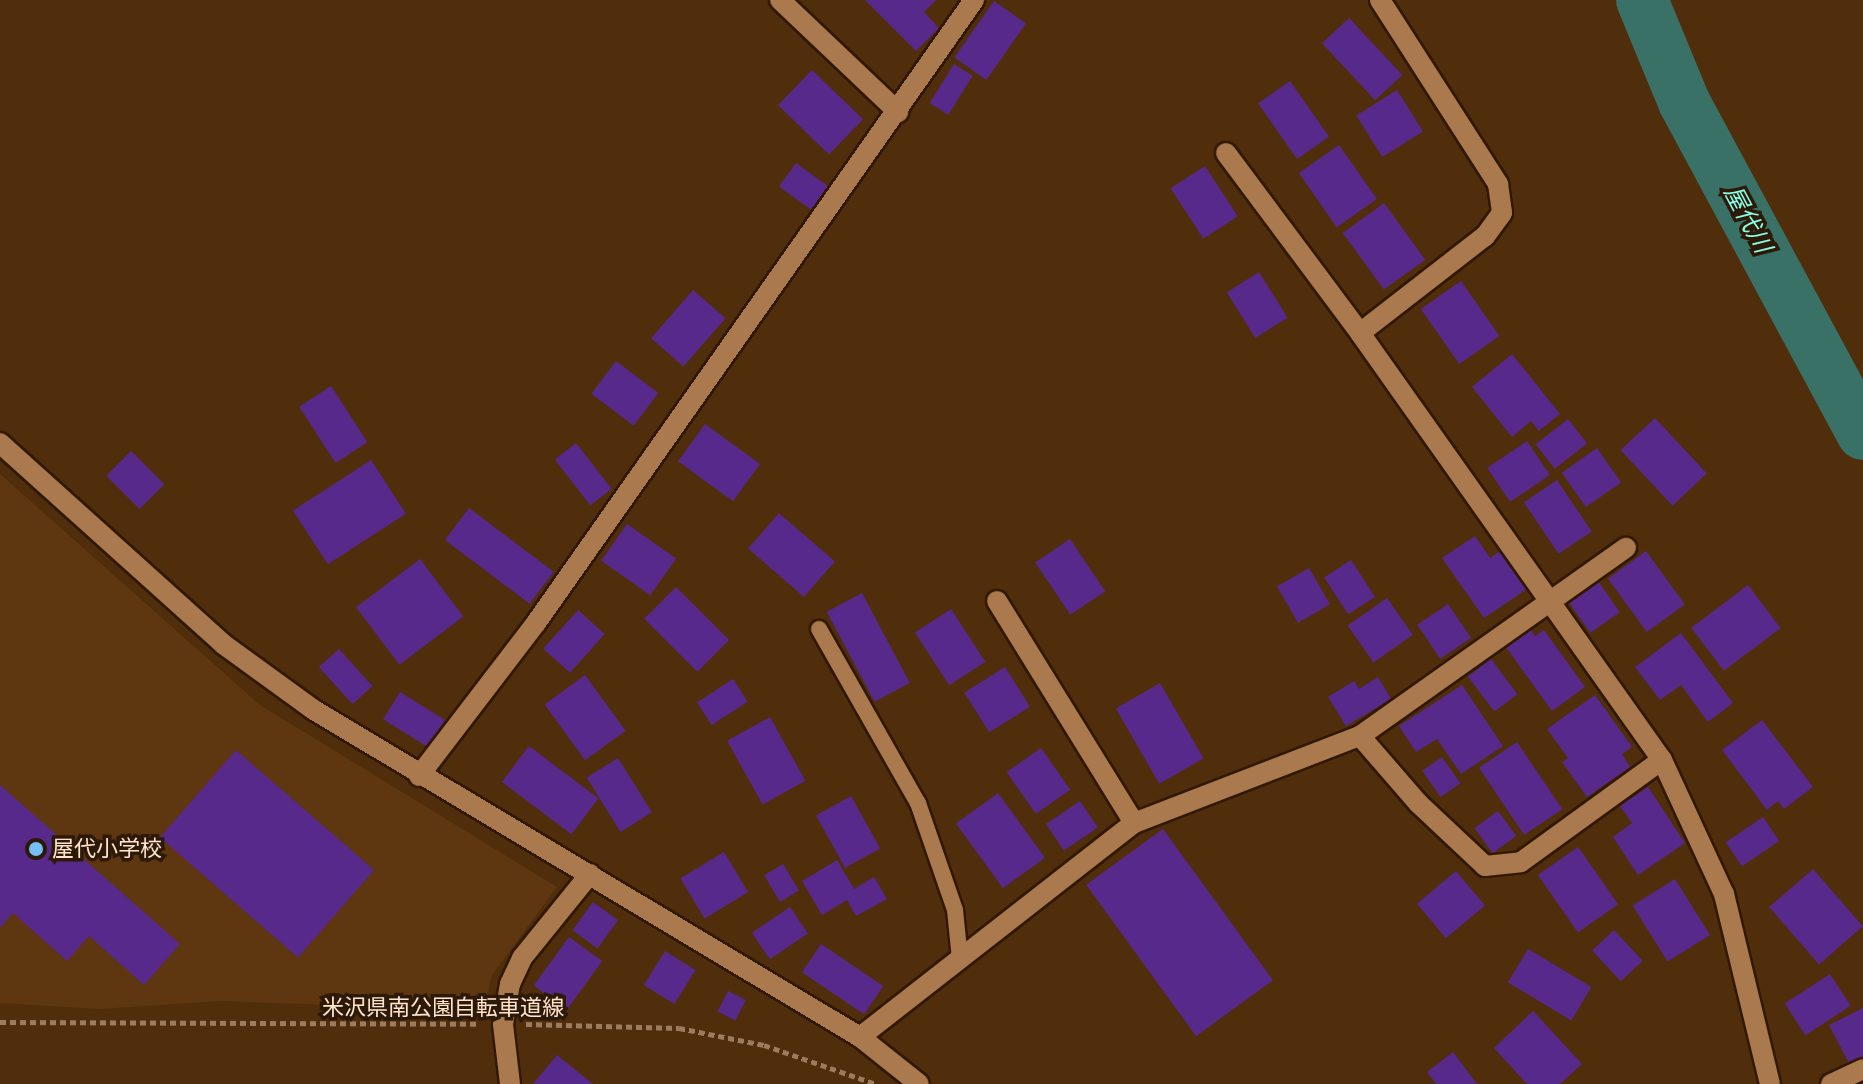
<!DOCTYPE html>
<meta charset="utf-8">
<style>
body{margin:0}
#map{position:relative;width:1863px;height:1084px;overflow:hidden;background:#502e0c;font-family:"Public Sans","Noto Sans JP",sans-serif}
div>[style]{position:absolute}
.built>*{inset:0;background:#5e360f}
.river>*{height:52px;margin:-26px;padding:0 26px;transform-origin:26px;border-radius:26px;background:#397167}
.building>*{inset:0;background:#57298b;transform-origin:0 0}
.path>*{height:5px;margin-top:-2.5px;transform-origin:0;background:repeating-linear-gradient(90deg,#9b7c5f 0 6px,transparent 0 10px)}
.roads{filter:drop-shadow(2px 0 #301802) drop-shadow(-2px 0 #301802) drop-shadow(0 2px #301802) drop-shadow(0 -2px #301802)}
.lane>*{height:16px;margin:-8px;padding:0 8px;transform-origin:8px;border-radius:8px;background:#aa794e}
.street>*{height:20px;margin:-10px;padding:0 10px;transform-origin:10px;border-radius:10px;background:#aa794e}
.dots>*{width:22px;height:22px;translate:-50% -50%;box-sizing:border-box;border:4px solid #2d1908;border-radius:50%}
span{translate:-50% -50%;white-space:nowrap;text-align:center;line-height:1.15;-webkit-text-stroke:7px #2d1908;paint-order:stroke}
.poi-label{font-size:22px;color:#ffe3cd}
.left{translate:0 -50%;text-align:left}
.street-label{font-size:22px;color:#ffe3cd}
.water-label{font-size:24px;color:#88fde8;font-style:italic}
</style>
<div id="map">
<div class="built">
<div style="clip-path:polygon(0 474px,260px 705px,557px 887px,492px 975px,484px 1010px,220px 1001px,100px 1009px,0 1003px)"></div>
</div>
<div class="river">
<div style="left:1642px;top:0;width:110px;rotate:67.6deg"></div>
<div style="left:1684px;top:102px;width:377px;rotate:61.7deg"></div>
</div>
<div class="building">
<div style="clip-path:polygon(865px 0,936px 0,924px 12px,939px 28px,916px 51px)"></div>
<div style="left:994px;top:1px;width:39px;height:69px;rotate:35deg"></div>
<div style="left:1349px;top:18px;width:78px;height:37px;rotate:47deg"></div>
<div style="left:954px;top:64px;width:22px;height:46px;rotate:32deg"></div>
<div style="left:812px;top:70px;width:71px;height:49px;rotate:44deg"></div>
<div style="left:1290px;top:81px;width:68px;height:39px;rotate:55deg"></div>
<div style="left:1397px;top:90px;width:49px;height:48px;rotate:58deg"></div>
<div style="left:1339px;top:145px;width:66px;height:49px;rotate:55deg"></div>
<div style="left:796px;top:163px;width:41px;height:29px;rotate:36deg"></div>
<div style="left:1205px;top:166px;width:60px;height:41px;rotate:57deg"></div>
<div style="left:1384px;top:203px;width:70px;height:51px;rotate:54deg"></div>
<div style="left:1259px;top:272px;width:54px;height:38px;rotate:58deg"></div>
<div style="left:1461px;top:281px;width:67px;height:49px;rotate:55deg"></div>
<div style="left:693px;top:290px;width:43px;height:64px;rotate:41deg"></div>
<div style="clip-path:polygon(1512px 354px,1560px 414px,1539px 431px,1531px 421px,1512px 437px,1472px 387px)"></div>
<div style="left:616px;top:361px;width:53px;height:41px;rotate:37deg"></div>
<div style="left:331px;top:386px;width:67px;height:38px;rotate:57deg"></div>
<div style="left:1655px;top:418px;width:76px;height:47px;rotate:47deg"></div>
<div style="left:1568px;top:419px;width:31px;height:41px;rotate:52deg"></div>
<div style="left:705px;top:424px;width:68px;height:46px;rotate:36deg"></div>
<div style="left:1527px;top:441px;width:41px;height:48px;rotate:56deg"></div>
<div style="left:576px;top:443px;width:58px;height:27px;rotate:52deg"></div>
<div style="left:1597px;top:448px;width:42px;height:43px;rotate:55deg"></div>
<div style="left:131px;top:451px;width:47px;height:35px;rotate:45deg"></div>
<div style="left:371px;top:460px;width:64px;height:93px;rotate:57deg"></div>
<div style="left:1557px;top:480px;width:62px;height:40px;rotate:56deg"></div>
<div style="left:469px;top:508px;width:106px;height:40px;rotate:37deg"></div>
<div style="left:779px;top:513px;width:74px;height:47px;rotate:41deg"></div>
<div style="left:627px;top:524px;width:60px;height:45px;rotate:35deg"></div>
<div style="clip-path:polygon(1475px 536px,1490px 558px,1500px 551px,1527px 589px,1484px 618px,1442px 558px)"></div>
<div style="left:1070px;top:539px;width:63px;height:42px;rotate:56deg"></div>
<div style="left:1646px;top:551px;width:66px;height:47px;rotate:54deg"></div>
<div style="left:420px;top:559px;width:72px;height:80px;rotate:53deg"></div>
<div style="left:1351px;top:560px;width:44px;height:32px;rotate:57deg"></div>
<div style="left:1309px;top:568px;width:42px;height:37px;rotate:60deg"></div>
<div style="left:1598px;top:581px;width:38px;height:36px;rotate:55deg"></div>
<div style="left:1748px;top:585px;width:54px;height:71px;rotate:53deg"></div>
<div style="left:676px;top:587px;width:75px;height:45px;rotate:45deg"></div>
<div style="left:862px;top:593px;width:102px;height:40px;rotate:62deg"></div>
<div style="left:1387px;top:598px;width:45px;height:48px;rotate:55deg"></div>
<div style="left:1448px;top:604px;width:41px;height:37px;rotate:56deg"></div>
<div style="left:951px;top:609px;width:63px;height:43px;rotate:57deg"></div>
<div style="left:578px;top:610px;width:36px;height:52px;rotate:42deg"></div>
<div style="clip-path:polygon(1530px 628px,1535px 636px,1544px 630px,1585px 687px,1552px 711px,1505px 646px)"></div>
<div style="clip-path:polygon(1681px 633px,1733px 703px,1708px 722px,1681px 685px,1660px 700px,1635px 667px)"></div>
<div style="left:339px;top:649px;width:50px;height:27px;rotate:48deg"></div>
<div style="left:1491px;top:659px;width:44px;height:29px;rotate:53deg"></div>
<div style="left:1005px;top:667px;width:47px;height:48px;rotate:58deg"></div>
<div style="left:585px;top:675px;width:69px;height:50px;rotate:54deg"></div>
<div style="clip-path:polygon(1378px 677px,1391px 699px,1346px 726px,1328px 697px,1354px 681px,1359px 689px)"></div>
<div style="left:733px;top:679px;width:27px;height:43px;rotate:57deg"></div>
<div style="left:1160px;top:683px;width:87px;height:51px;rotate:60deg"></div>
<div style="clip-path:polygon(1462px 685px,1503px 746px,1461px 774px,1437px 739px,1416px 752px,1399px 726px)"></div>
<div style="left:400px;top:692px;width:53px;height:32px;rotate:32deg"></div>
<div style="clip-path:polygon(1595px 695px,1632px 747px,1622px 754px,1630px 767px,1587px 797px,1562px 762px,1568px 758px,1547px 729px)"></div>
<div style="left:770px;top:717px;width:73px;height:49px;rotate:61deg"></div>
<div style="clip-path:polygon(1762px 720px,1813px 787px,1784px 809px,1778px 801px,1767px 810px,1722px 750px)"></div>
<div style="left:1517px;top:742px;width:81px;height:46px;rotate:56deg"></div>
<div style="left:529px;top:746px;width:87px;height:45px;rotate:37deg"></div>
<div style="left:1041px;top:748px;width:51px;height:42px;rotate:55deg"></div>
<div style="left:236px;top:750px;width:183px;height:116px;rotate:41deg"></div>
<div style="left:1442px;top:757px;width:32px;height:24px;rotate:55deg"></div>
<div style="left:618px;top:758px;width:64px;height:37px;rotate:58deg"></div>
<div style="clip-path:polygon(0 785px,180px 944px,144px 985px,89px 936px,67px 961px,13px 913px,0 928px)"></div>
<div style="clip-path:polygon(1648px 787px,1685px 843px,1638px 875px,1613px 837px,1632px 823px,1620px 806px)"></div>
<div style="left:998px;top:793px;width:80px;height:52px;rotate:54deg"></div>
<div style="left:851px;top:796px;width:60px;height:40px;rotate:61deg"></div>
<div style="left:1080px;top:801px;width:32px;height:41px;rotate:56deg"></div>
<div style="left:1498px;top:811px;width:31px;height:29px;rotate:54deg"></div>
<div style="left:1763px;top:817px;width:29px;height:45px;rotate:56deg"></div>
<div style="left:1163px;top:829px;width:187px;height:95px;rotate:54deg"></div>
<div style="left:1578px;top:847px;width:70px;height:49px;rotate:55deg"></div>
<div style="left:724px;top:852px;width:47px;height:51px;rotate:59deg"></div>
<div style="clip-path:polygon(837px 860px,854px 889px,874px 877px,887px 899px,856px 916px,847px 900px,822px 915px,802px 881px)"></div>
<div style="left:783px;top:864px;width:31px;height:22px;rotate:59deg"></div>
<div style="left:1813px;top:869px;width:76px;height:58px;rotate:49deg"></div>
<div style="left:1456px;top:871px;width:45px;height:51px;rotate:50deg"></div>
<div style="left:1675px;top:879px;width:66px;height:50px;rotate:58deg"></div>
<div style="left:593px;top:902px;width:31px;height:35px;rotate:36deg"></div>
<div style="left:790px;top:907px;width:32px;height:46px;rotate:56deg"></div>
<div style="left:1614px;top:930px;width:42px;height:30px;rotate:47deg"></div>
<div style="left:569px;top:937px;width:41px;height:60px;rotate:36deg"></div>
<div style="left:821px;top:944px;width:75px;height:34px;rotate:34deg"></div>
<div style="left:1528px;top:949px;width:74px;height:39px;rotate:31deg"></div>
<div style="left:665px;top:951px;width:36px;height:40px;rotate:32deg"></div>
<div style="left:1830px;top:974px;width:38px;height:54px;rotate:57deg"></div>
<div style="left:728px;top:991px;width:20px;height:23px;rotate:27deg"></div>
<div style="clip-path:polygon(1863px 1008px,1863px 1056px,1849px 1063px,1829px 1025px)"></div>
<div style="clip-path:polygon(1533px 1011px,1582px 1064px,1560px 1084px,1527px 1084px,1494px 1048px)"></div>
<div style="clip-path:polygon(1453px 1052px,1477px 1084px,1436px 1084px,1427px 1072px)"></div>
<div style="clip-path:polygon(557px 1055px,593px 1084px,533px 1084px)"></div>
</div>
<div class="path">
<div style="left:0;top:1022px;width:480px;rotate:0.2deg"></div>
<div style="left:526px;top:1024px;width:153px;rotate:1.5deg"></div>
<div style="left:679px;top:1028px;width:87px;rotate:11.3deg"></div>
<div style="left:764px;top:1045px;width:119px;rotate:19.2deg"></div>
</div>
<div class="roads">
<div class="lane">
<div style="left:819px;top:629px;width:200px;rotate:60.4deg"></div>
<div style="left:918px;top:803px;width:113px;rotate:70.9deg"></div>
<div style="left:955px;top:910px;width:49px;rotate:84.2deg"></div>
</div>
<div class="street">
<div style="left:780px;top:0;width:163px;rotate:43.5deg"></div>
<div style="left:1380px;top:0;width:219px;rotate:57.3deg"></div>
<div style="left:1498px;top:184px;width:29px;rotate:82deg"></div>
<div style="left:1502px;top:213px;width:29px;rotate:126deg"></div>
<div style="left:1485px;top:236px;width:158px;rotate:142.2deg"></div>
<div style="left:1360px;top:333px;width:523px;rotate:54.73deg"></div>
<div style="left:1662px;top:760px;width:148px;rotate:65.2deg"></div>
<div style="left:1724px;top:894px;width:195px;rotate:76.4deg"></div>
<div style="left:1226px;top:153px;width:224px;rotate:53.3deg"></div>
<div style="left:0;top:443px;width:300px;rotate:42deg"></div>
<div style="left:223px;top:644px;width:112px;rotate:36deg"></div>
<div style="left:314px;top:710px;width:636px;rotate:30.92deg"></div>
<div style="left:860px;top:1037px;width:75px;rotate:38.5deg"></div>
<div style="left:997px;top:601px;width:261px;rotate:58.3deg"></div>
<div style="left:1360px;top:736px;width:89px;rotate:49.1deg"></div>
<div style="left:1418px;top:803px;width:92px;rotate:43.2deg"></div>
<div style="left:1485px;top:866px;width:36px;rotate:-6deg"></div>
<div style="left:1521px;top:862px;width:174px;rotate:-35.9deg"></div>
<div style="left:419px;top:776px;width:193px;rotate:-52.6deg"></div>
<div style="left:536px;top:623px;width:762px;rotate:-54.89deg"></div>
<div style="left:860px;top:1037px;width:348px;rotate:-38deg"></div>
<div style="left:1134px;top:823px;width:242px;rotate:-21.1deg"></div>
<div style="left:1360px;top:736px;width:326px;rotate:-35.3deg"></div>
<div style="left:510px;top:1084px;width:60px;rotate:-96.7deg"></div>
<div style="left:503px;top:1024px;width:41px;rotate:-80.1deg"></div>
<div style="left:510px;top:984px;width:29px;rotate:-65deg"></div>
<div style="left:522px;top:958px;width:108px;rotate:-51deg"></div>
<div style="left:1831px;top:1084px;width:35px;rotate:-25deg"></div>
</div>
</div>
<div class="dots">
<div style="left:36px;top:849px;background:#75c0f6"></div>
</div>
<div class="poi-label">
<span class="left" style="left:52px;top:849px">屋代小学校</span>
</div>
<div class="street-label">
<span style="left:443px;top:1008px">米沢県南公園自転車道線</span>
</div>
<div class="water-label">
<span style="left:1748px;top:219px;rotate:62deg">屋代川</span>
</div>
</div>
